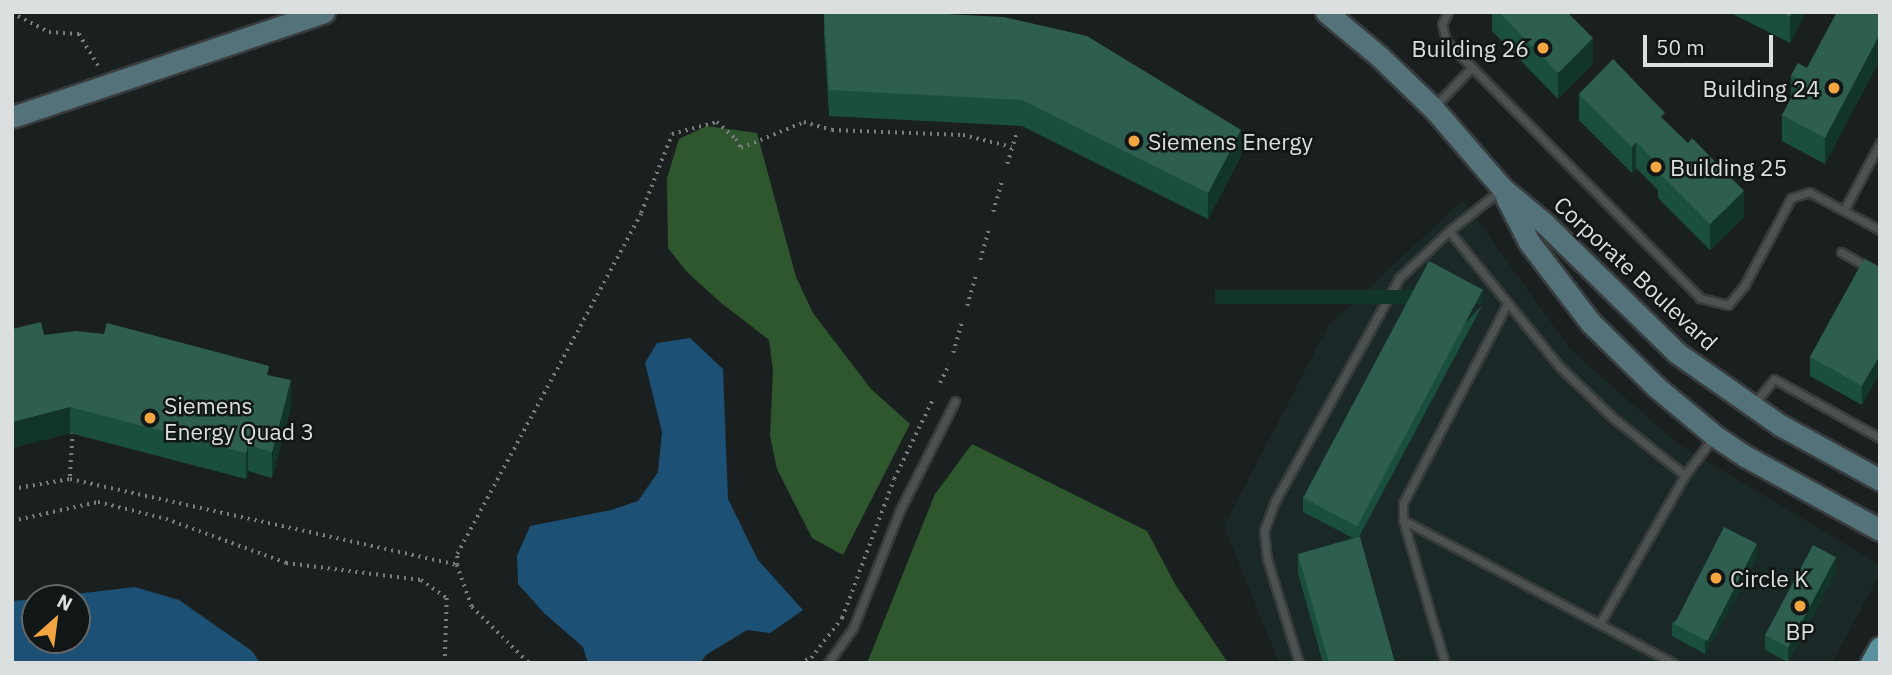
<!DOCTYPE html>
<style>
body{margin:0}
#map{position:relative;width:1892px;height:675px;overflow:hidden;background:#1a1f1f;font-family:"IBM Plex Sans",sans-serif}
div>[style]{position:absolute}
.built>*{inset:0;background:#1a2827}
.forest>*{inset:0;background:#2f572e}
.water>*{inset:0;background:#1c5074}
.path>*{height:3.5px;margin-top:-1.75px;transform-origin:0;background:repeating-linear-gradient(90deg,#7a7e7e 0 2px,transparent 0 7px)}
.roads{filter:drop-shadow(2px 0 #383c3c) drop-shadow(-2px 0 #383c3c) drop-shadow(0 2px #383c3c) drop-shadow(0 -2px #383c3c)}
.lane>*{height:7px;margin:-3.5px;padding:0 3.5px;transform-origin:3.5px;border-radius:3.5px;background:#4c5252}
.secondary>*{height:21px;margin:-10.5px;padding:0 10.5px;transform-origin:10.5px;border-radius:10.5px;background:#537279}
.primary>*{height:21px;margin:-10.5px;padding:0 10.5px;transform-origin:10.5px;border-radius:10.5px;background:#5a919f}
.wall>*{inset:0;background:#1a4f3f}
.shaded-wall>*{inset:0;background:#11352b;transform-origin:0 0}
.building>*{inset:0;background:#2e5e50;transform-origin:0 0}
.dots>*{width:19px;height:19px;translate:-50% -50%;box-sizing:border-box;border:4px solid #111616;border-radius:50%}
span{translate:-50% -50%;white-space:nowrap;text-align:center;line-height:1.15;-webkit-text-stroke:5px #111616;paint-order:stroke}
.poi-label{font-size:23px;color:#dbdfdf}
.right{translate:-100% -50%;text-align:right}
.left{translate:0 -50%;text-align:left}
.street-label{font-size:23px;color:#dbdfdf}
.frame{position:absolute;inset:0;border:14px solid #dbdfdf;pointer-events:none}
.north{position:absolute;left:21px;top:584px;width:70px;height:70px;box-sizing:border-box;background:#111616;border:2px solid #626666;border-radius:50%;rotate:28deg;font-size:19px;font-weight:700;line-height:28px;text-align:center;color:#dbdfdf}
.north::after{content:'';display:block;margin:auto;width:24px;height:32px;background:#f2a541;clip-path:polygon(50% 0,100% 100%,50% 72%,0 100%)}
.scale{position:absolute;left:1643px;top:35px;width:130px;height:32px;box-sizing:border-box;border:4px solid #dbdfdf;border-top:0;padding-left:9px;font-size:21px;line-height:24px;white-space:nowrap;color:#dbdfdf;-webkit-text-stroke:5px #111616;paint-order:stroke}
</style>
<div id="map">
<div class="built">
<div style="clip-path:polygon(1463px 200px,1571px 350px,1677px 443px,1880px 565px,1880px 574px,1832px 663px,1279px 663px,1224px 526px,1328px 326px)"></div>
</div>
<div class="forest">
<div style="clip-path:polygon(707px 126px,757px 133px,796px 277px,813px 313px,871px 389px,910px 424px,843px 555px,812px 538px,777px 469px,770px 436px,773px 370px,769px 340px,720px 302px,687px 272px,668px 248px,667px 178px,679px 139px)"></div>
<div style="clip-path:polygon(972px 444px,1147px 531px,1175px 584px,1228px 663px,867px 663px,935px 494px)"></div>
</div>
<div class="water">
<div style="clip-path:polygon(690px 338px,723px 369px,728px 499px,758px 560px,803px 610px,770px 633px,747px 630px,706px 655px,700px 663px,588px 663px,583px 647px,545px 614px,518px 584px,517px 556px,530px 526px,611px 510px,638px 501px,658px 472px,662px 432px,645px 363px,657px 343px)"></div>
<div style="clip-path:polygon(135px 587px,179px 600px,252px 651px,260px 663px,12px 663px,12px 601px,35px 599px,35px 640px,77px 640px,77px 598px,41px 598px)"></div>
</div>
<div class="path">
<div style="left:12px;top:13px;width:42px;rotate:27.2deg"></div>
<div style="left:49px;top:32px;width:30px;rotate:4deg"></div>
<div style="left:79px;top:34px;width:37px;rotate:59deg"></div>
<div style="left:1007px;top:164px;width:34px;rotate:-73deg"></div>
<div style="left:993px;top:212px;width:32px;rotate:-74deg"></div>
<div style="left:980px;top:260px;width:33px;rotate:-74deg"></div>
<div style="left:967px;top:306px;width:32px;rotate:-74deg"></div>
<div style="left:953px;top:353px;width:32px;rotate:-74deg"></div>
<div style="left:940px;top:383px;width:21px;rotate:-65deg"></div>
<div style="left:73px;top:432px;width:47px;rotate:93.7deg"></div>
<div style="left:70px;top:479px;width:396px;rotate:12.5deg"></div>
<div style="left:457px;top:565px;width:45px;rotate:70.3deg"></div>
<div style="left:472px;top:607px;width:80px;rotate:44.5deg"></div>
<div style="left:12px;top:489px;width:59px;rotate:-9.8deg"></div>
<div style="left:12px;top:521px;width:88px;rotate:-12.5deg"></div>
<div style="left:98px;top:502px;width:70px;rotate:14deg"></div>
<div style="left:166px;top:519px;width:128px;rotate:20.1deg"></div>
<div style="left:286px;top:563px;width:136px;rotate:7.2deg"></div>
<div style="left:421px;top:580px;width:32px;rotate:35deg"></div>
<div style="left:447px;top:598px;width:65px;rotate:91.8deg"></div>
<div style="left:457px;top:565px;width:11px;rotate:-90deg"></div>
<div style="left:457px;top:554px;width:387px;rotate:-61.6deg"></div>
<div style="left:641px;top:213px;width:85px;rotate:-68.6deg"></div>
<div style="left:672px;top:134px;width:47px;rotate:-14.9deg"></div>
<div style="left:717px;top:122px;width:25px;rotate:42deg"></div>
<div style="left:736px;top:139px;width:10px;rotate:61deg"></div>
<div style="left:741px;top:148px;width:68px;rotate:-22.4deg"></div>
<div style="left:804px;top:122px;width:29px;rotate:16deg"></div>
<div style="left:832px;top:130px;width:131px;rotate:2.2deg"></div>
<div style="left:963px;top:135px;width:50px;rotate:13.8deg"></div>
<div style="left:799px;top:663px;width:13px;rotate:-23deg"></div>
<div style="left:811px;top:658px;width:51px;rotate:-52.2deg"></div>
<div style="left:842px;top:618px;width:148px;rotate:-69.5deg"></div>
<div style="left:894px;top:479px;width:89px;rotate:-64deg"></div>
</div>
<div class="roads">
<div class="lane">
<div style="left:1448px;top:12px;width:13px;rotate:117deg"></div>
<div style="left:1442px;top:24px;width:17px;rotate:77deg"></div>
<div style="left:1446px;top:41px;width:361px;rotate:45.3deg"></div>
<div style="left:1700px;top:298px;width:29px;rotate:14deg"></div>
<div style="left:1728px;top:305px;width:25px;rotate:-50deg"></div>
<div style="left:1744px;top:286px;width:100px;rotate:-61.9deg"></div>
<div style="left:1791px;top:198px;width:19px;rotate:-18deg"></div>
<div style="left:1809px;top:192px;width:81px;rotate:28.2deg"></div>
<div style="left:1436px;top:105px;width:52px;rotate:-46.5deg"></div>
<div style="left:1844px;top:210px;width:76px;rotate:-61.8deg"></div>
<div style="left:1449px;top:231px;width:176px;rotate:50.8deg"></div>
<div style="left:1560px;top:367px;width:72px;rotate:43.9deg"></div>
<div style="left:1612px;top:417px;width:93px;rotate:38.5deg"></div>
<div style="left:1841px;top:252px;width:45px;rotate:29.4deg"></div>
<div style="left:1753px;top:405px;width:33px;rotate:-51deg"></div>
<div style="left:1774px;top:379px;width:121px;rotate:29.1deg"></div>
<div style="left:1403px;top:520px;width:306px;rotate:27.9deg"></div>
<div style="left:1600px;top:623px;width:171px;rotate:-60.1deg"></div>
<div style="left:1685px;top:475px;width:45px;rotate:-53.1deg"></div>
<div style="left:828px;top:663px;width:43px;rotate:-54.5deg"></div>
<div style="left:853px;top:628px;width:127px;rotate:-68.3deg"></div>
<div style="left:900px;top:510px;width:122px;rotate:-63.2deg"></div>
<div style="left:1299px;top:663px;width:109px;rotate:-107.1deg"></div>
<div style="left:1267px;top:559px;width:28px;rotate:-96deg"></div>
<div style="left:1264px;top:531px;width:30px;rotate:-70deg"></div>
<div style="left:1274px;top:503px;width:257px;rotate:-60.9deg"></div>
<div style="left:1399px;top:278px;width:69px;rotate:-43.2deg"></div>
<div style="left:1449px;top:231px;width:68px;rotate:-38.4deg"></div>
<div style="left:1445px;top:663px;width:149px;rotate:-106.4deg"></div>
<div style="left:1403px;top:520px;width:17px;rotate:-90deg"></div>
<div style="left:1403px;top:503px;width:225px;rotate:-62.4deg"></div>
</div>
<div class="secondary">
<div style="left:1326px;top:12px;width:70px;rotate:39.8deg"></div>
<div style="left:1380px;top:57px;width:74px;rotate:43.9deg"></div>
<div style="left:1433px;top:108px;width:106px;rotate:49.2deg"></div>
<div style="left:1502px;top:188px;width:56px;rotate:39.9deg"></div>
<div style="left:1545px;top:224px;width:185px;rotate:44.3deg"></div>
<div style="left:1677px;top:353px;width:126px;rotate:35deg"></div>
<div style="left:1780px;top:425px;width:114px;rotate:28.8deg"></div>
<div style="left:12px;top:117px;width:329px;rotate:-18.6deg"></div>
<div style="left:1506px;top:197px;width:51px;rotate:62.9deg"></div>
<div style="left:1529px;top:242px;width:102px;rotate:52.6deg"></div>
<div style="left:1591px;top:323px;width:90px;rotate:44.5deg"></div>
<div style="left:1655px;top:386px;width:78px;rotate:39.8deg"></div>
<div style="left:1715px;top:436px;width:36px;rotate:34deg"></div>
<div style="left:1745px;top:456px;width:154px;rotate:28.7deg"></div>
</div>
<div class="primary">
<div style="left:1871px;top:663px;width:18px;rotate:-61deg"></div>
</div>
</div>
<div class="wall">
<div style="clip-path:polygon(824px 12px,1241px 156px,1208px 219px,1022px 126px,829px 116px,824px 34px)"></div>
<div style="clip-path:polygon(1492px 12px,1567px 12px,1593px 64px,1558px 99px,1492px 31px)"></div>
<div style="clip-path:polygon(1729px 12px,1806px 12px,1790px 43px)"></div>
<div style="clip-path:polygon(1837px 12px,1825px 164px,1782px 141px,1782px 115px,1791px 98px,1791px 75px,1807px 68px)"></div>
<div style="clip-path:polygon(1579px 94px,1665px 121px,1744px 217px,1710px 250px,1658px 198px,1658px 190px,1636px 168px,1632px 173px,1579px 120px)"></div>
<div style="clip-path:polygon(1864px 259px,1862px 405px,1810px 376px,1810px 357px)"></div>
<div style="clip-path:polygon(1483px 304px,1359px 537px,1395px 663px,1323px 663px,1298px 573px,1298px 554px,1353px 538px,1303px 512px,1303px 497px)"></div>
<div style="clip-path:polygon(12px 329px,44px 335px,104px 334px,269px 375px,291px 406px,272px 478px,248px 471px,246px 479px,70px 433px,12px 448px)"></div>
<div style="clip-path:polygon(1757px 558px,1705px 654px,1672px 636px,1672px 623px)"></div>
<div style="clip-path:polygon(1836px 572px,1788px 662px,1765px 650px,1765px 635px)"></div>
</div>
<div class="shaded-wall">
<div style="clip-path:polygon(1792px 12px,1806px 12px,1790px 43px,1790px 17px)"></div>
<div style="clip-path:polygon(1880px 34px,1880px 60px,1825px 164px,1825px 138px)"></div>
<div style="clip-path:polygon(1593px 38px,1593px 64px,1558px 99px,1558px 73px)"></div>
<div style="clip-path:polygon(1241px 130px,1241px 156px,1208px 219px,1208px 193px)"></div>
<div style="clip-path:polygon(1636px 142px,1636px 168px,1632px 173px,1632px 147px)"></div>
<div style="clip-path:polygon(1744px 191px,1744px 217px,1710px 250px,1710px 224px)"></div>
<div style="left:1483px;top:290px;width:14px;height:268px;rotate:90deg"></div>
<div style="clip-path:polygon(1880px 355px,1880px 373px,1862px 405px,1862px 386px)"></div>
<div style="clip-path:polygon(291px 380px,291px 406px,272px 478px,272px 452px)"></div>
<div style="clip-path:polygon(70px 407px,70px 433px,12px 448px,12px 422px)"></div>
<div style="clip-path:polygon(248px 445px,248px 471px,246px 479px,246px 453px)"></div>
<div style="clip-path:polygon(1757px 544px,1757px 558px,1705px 654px,1705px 640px)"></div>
<div style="clip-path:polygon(1836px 557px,1836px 572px,1788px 662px,1788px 647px)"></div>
</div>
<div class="building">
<div style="clip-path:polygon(824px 12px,906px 12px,1004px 17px,1087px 36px,1241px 130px,1208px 193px,1022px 100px,829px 90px)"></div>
<div style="clip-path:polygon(1499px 12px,1567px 12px,1593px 38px,1558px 73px)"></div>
<div style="clip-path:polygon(1780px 12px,1792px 12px,1790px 17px)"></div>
<div style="clip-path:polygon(1837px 12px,1880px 12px,1880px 34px,1825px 138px,1782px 115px,1801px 80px,1791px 75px,1798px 63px,1807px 68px)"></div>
<div style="clip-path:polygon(1613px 59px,1665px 113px,1661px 117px,1688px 143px,1692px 138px,1744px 191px,1710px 224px,1658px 172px,1662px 168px,1636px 142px,1632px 147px,1579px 94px)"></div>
<div style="clip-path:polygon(1864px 259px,1880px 267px,1880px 355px,1862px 386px,1810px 357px)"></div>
<div style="left:1429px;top:261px;width:61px;height:268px;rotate:28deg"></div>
<div style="clip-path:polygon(41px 322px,44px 335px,76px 331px,104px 334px,107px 323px,269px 366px,267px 375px,291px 380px,272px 452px,248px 445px,246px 453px,70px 407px,12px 422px,12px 329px)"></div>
<div style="left:1724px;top:527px;width:37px;height:109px;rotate:27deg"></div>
<div style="clip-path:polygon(1360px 537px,1395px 663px,1329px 663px,1298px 554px)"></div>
<div style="left:1813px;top:545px;width:26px;height:102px;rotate:28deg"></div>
</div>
<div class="dots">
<div style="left:1543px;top:48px;background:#f2a541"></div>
<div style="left:1834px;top:88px;background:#f2a541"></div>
<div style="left:1134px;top:141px;background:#f2a541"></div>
<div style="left:1656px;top:167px;background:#f2a541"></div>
<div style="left:150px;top:418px;background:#f2a541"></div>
<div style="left:1716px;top:578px;background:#f2a541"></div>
<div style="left:1800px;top:606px;background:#f2a541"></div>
</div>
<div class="poi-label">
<span class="right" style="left:1529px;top:48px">Building 26</span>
<span class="right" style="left:1820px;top:88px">Building 24</span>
<span class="left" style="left:1148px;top:141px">Siemens Energy</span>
<span class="left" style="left:1670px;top:167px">Building 25</span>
<span class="left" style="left:164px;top:418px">Siemens<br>Energy Quad 3</span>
<span class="left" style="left:1730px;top:578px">Circle K</span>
<span style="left:1800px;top:631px">BP</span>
</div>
<div class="street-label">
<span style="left:1636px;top:273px;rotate:43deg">Corporate Boulevard</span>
</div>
<div class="frame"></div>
<div class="north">N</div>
<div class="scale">50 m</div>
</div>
